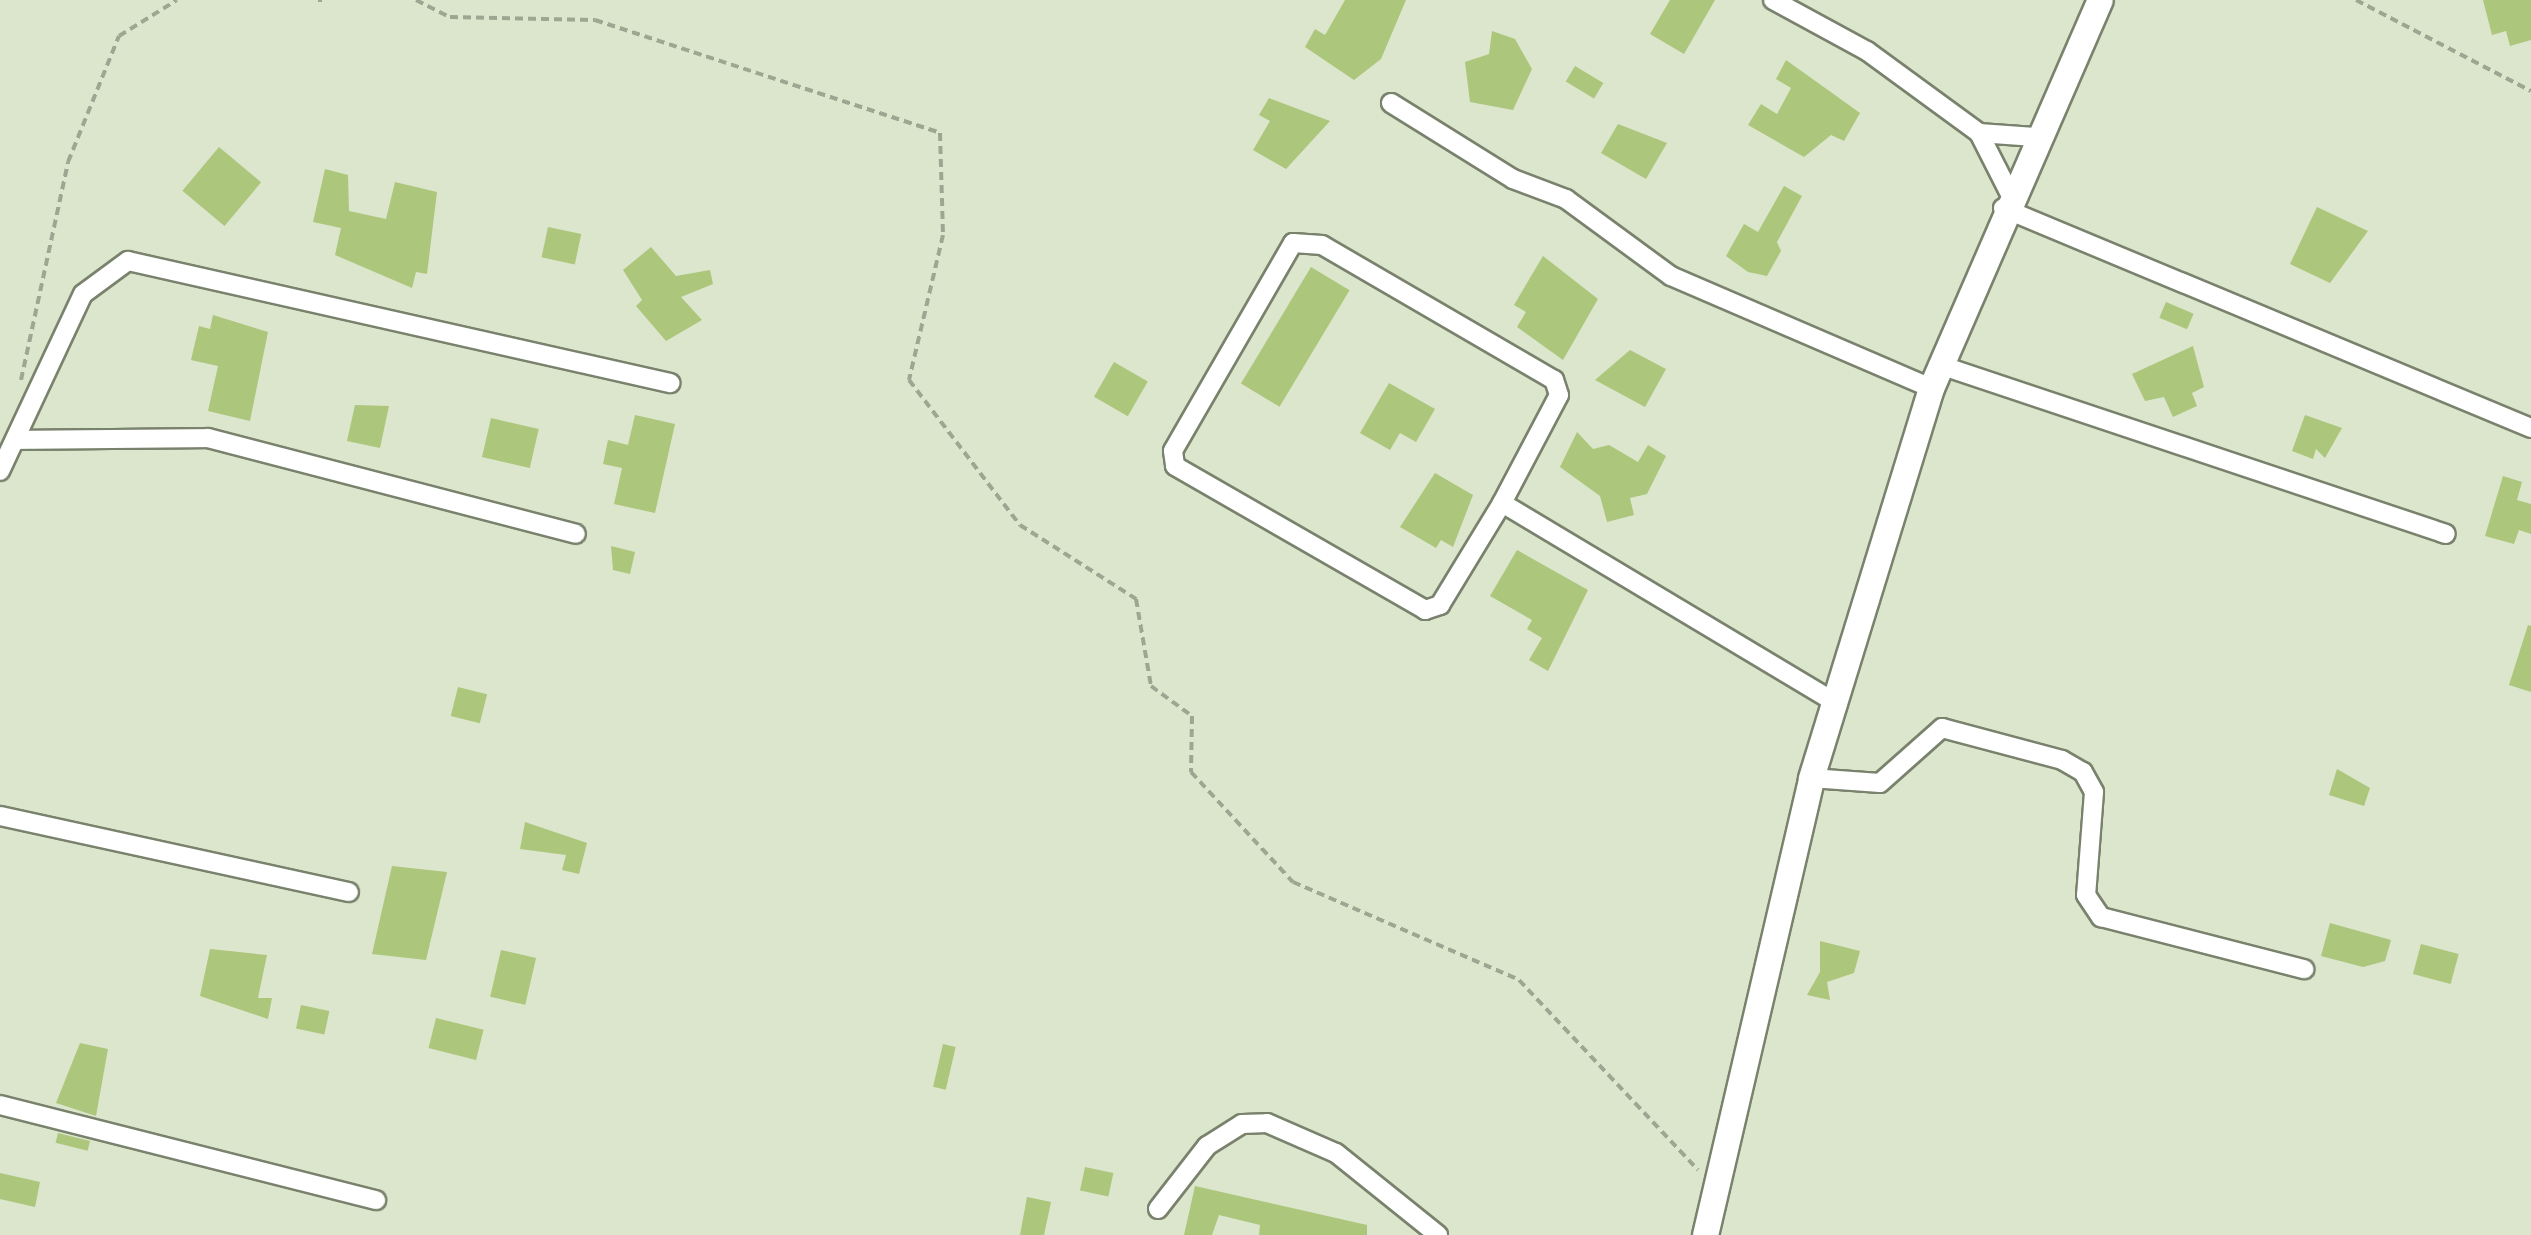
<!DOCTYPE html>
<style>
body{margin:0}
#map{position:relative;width:2531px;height:1235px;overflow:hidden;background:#dce6cd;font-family:Manrope,sans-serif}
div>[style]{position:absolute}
.building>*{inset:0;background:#acc67c;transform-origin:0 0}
.path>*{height:4px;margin-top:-2px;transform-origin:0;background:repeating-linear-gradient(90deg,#9ea692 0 8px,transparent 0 13px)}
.roads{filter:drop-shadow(2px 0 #79826c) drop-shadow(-2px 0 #79826c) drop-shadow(0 2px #79826c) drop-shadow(0 -2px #79826c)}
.street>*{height:18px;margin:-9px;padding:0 9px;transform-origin:9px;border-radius:9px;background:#fff}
.secondary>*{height:25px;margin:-12.5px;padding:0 12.5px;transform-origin:12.5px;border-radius:12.5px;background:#fff}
span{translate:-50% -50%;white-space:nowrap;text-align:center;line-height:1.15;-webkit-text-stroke:10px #dce6cd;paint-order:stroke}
</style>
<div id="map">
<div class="building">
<div style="clip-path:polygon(1345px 0,1406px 0,1381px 59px,1354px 80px,1305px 47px,1315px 29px,1325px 35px)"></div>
<div style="clip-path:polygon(1670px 0,1715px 0,1684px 54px,1650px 34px)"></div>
<div style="clip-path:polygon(2483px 0,2531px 0,2531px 40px,2510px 46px,2506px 31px,2492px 35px)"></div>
<div style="clip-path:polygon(1492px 31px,1515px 39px,1532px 69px,1513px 110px,1470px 102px,1465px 62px,1489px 54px)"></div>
<div style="clip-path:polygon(1786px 60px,1860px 113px,1844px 141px,1831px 135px,1804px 157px,1748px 125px,1761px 104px,1777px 114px,1791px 88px,1776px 79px)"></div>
<div style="left:1575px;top:66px;width:33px;height:18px;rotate:31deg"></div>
<div style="clip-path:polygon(1269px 98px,1330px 121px,1286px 169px,1253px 150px,1270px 121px,1259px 115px)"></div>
<div style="clip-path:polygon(1618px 124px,1667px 143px,1646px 179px,1601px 153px)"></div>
<div style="left:219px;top:147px;width:55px;height:57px;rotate:40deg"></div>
<div style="clip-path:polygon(325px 169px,348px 175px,349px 211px,386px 219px,395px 182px,437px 192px,427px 274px,416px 272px,412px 288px,335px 255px,341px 228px,313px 222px)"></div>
<div style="clip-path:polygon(1784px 186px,1802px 196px,1777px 242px,1781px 251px,1767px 276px,1748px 272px,1726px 256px,1744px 224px,1758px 232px)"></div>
<div style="clip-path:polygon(2317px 207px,2368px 231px,2330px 283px,2290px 264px)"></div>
<div style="left:548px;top:227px;width:34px;height:31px;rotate:12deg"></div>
<div style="clip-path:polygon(651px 247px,676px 276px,710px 270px,713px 284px,681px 297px,702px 320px,666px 341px,636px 306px,642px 300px,623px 270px)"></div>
<div style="clip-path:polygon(1543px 256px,1598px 299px,1563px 360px,1517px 327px,1526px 312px,1514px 305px)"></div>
<div style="left:1311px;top:267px;width:45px;height:136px;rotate:31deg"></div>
<div style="left:2166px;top:302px;width:30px;height:17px;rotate:23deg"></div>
<div style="clip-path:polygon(213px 315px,268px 332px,250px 421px,208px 411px,218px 366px,191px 360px,199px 326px,210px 329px)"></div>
<div style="clip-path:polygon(2193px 346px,2204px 387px,2192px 393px,2197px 406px,2173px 417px,2164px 397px,2145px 401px,2132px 374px)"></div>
<div style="clip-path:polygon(1630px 350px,1666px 369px,1645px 407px,1595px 380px)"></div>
<div style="left:1114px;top:362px;width:39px;height:40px;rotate:30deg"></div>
<div style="clip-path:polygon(1389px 383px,1435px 409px,1416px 442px,1400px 433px,1390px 450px,1360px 433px)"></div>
<div style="clip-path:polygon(355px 405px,389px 406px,380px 448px,347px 441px)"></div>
<div style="clip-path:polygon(635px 415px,675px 424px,655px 513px,614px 504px,622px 468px,603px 464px,608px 440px,628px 445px)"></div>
<div style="clip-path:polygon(2305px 415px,2342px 428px,2325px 458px,2316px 449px,2313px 459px,2292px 451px)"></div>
<div style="left:491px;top:418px;width:49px;height:40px;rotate:13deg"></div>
<div style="clip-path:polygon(1577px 432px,1593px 449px,1609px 445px,1638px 462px,1648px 445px,1666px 456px,1647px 494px,1630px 498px,1634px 515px,1607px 522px,1600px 496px,1560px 467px)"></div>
<div style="clip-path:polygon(1435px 473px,1473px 495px,1453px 547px,1441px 540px,1436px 548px,1400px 527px)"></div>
<div style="clip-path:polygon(2503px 476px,2522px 482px,2517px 500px,2531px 504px,2531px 534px,2519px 530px,2514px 544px,2485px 536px)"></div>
<div style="clip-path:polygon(611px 546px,635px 552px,630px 574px,613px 570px)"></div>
<div style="clip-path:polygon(1517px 550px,1588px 590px,1548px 671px,1529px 660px,1542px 638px,1527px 629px,1532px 620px,1490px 596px)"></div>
<div style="clip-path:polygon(2528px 625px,2531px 626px,2531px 692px,2509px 685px)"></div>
<div style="left:458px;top:687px;width:30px;height:30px;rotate:14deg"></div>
<div style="clip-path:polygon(2337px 769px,2370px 788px,2364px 806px,2329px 795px)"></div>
<div style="clip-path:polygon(525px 822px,587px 843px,579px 874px,562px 870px,566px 855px,520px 849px)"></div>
<div style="clip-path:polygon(392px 866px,447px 872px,426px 960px,372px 954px)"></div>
<div style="clip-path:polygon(2330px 923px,2391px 940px,2385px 961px,2363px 967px,2321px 956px)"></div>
<div style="clip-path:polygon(1820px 941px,1860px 951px,1854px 973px,1827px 982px,1830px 1000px,1807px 995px,1820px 972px)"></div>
<div style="left:2421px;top:944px;width:39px;height:31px;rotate:15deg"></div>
<div style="clip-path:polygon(210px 949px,267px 955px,258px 998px,272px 998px,268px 1019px,200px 996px)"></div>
<div style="left:501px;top:950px;width:36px;height:48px;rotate:13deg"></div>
<div style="left:301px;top:1005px;width:29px;height:24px;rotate:12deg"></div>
<div style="left:436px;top:1018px;width:49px;height:31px;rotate:14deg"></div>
<div style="clip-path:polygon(80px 1043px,108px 1049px,96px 1116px,56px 1103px)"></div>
<div style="left:943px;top:1044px;width:13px;height:44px;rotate:13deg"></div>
<div style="left:58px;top:1133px;width:33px;height:10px;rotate:14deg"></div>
<div style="left:1085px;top:1167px;width:29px;height:24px;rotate:12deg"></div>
<div style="clip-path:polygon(0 1173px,40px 1182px,35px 1207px,0 1199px)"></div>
<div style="clip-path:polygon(1195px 1186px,1367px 1225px,1367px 1235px,1259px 1235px,1260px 1225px,1219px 1215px,1212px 1235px,1184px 1235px)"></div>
<div style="clip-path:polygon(1027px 1197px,1051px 1202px,1044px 1235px,1020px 1235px)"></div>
</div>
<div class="path">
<div style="left:318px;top:0;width:4px"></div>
<div style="left:416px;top:0;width:38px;rotate:27deg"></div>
<div style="left:450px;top:17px;width:145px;rotate:1.2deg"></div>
<div style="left:595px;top:20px;width:363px;rotate:18.1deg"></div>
<div style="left:940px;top:133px;width:102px;rotate:88.3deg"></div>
<div style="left:943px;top:235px;width:149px;rotate:103.2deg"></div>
<div style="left:909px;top:380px;width:183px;rotate:52.6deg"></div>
<div style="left:1020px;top:525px;width:138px;rotate:32.5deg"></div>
<div style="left:1136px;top:599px;width:88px;rotate:80.2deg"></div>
<div style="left:1151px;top:686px;width:51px;rotate:36.2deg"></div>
<div style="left:1192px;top:716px;width:56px;rotate:91deg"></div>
<div style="left:1191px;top:772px;width:150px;rotate:47.2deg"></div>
<div style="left:1293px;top:882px;width:246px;rotate:23.4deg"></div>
<div style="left:1519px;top:980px;width:261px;rotate:46.7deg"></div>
<div style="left:2356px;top:0;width:197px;rotate:27.5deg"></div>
<div style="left:21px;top:380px;width:223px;rotate:-77.8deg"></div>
<div style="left:68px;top:162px;width:136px;rotate:-68deg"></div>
<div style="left:119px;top:36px;width:68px;rotate:-31.8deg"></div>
</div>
<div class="roads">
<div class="street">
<div style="left:1773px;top:0;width:107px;rotate:28.5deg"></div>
<div style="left:1867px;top:51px;width:139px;rotate:36.2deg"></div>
<div style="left:1979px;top:133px;width:66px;rotate:63deg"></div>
<div style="left:1391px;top:103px;width:144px;rotate:31.9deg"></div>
<div style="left:1513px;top:179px;width:57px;rotate:20.7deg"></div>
<div style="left:1566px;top:199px;width:130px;rotate:36.3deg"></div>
<div style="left:1671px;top:276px;width:283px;rotate:23.3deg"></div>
<div style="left:1979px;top:133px;width:56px;rotate:4.1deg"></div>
<div style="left:2003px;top:208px;width:572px;rotate:22.62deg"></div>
<div style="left:1940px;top:365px;width:533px;rotate:18.47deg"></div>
<div style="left:16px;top:440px;width:192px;rotate:-0.6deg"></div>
<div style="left:208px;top:438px;width:380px;rotate:14.6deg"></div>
<div style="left:0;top:471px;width:195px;rotate:-64.9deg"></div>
<div style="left:83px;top:294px;width:56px;rotate:-36.3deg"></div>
<div style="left:128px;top:261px;width:556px;rotate:12.69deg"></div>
<div style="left:1502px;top:503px;width:122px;rotate:-62.2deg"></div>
<div style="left:1559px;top:395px;width:16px;rotate:-108deg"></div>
<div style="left:1554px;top:380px;width:268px;rotate:-149.8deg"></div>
<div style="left:1322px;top:245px;width:29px;rotate:-176deg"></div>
<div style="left:1293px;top:243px;width:240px;rotate:120deg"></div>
<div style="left:1173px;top:451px;width:15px;rotate:82deg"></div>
<div style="left:1175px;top:466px;width:289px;rotate:29.9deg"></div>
<div style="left:1425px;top:610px;width:16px;rotate:-18deg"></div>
<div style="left:1440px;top:605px;width:119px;rotate:-58.7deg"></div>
<div style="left:1502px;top:503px;width:386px;rotate:30.9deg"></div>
<div style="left:1811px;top:778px;width:69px;rotate:4.1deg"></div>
<div style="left:1880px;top:783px;width:83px;rotate:-41.6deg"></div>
<div style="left:1942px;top:728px;width:124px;rotate:14.9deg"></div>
<div style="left:2062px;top:760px;width:24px;rotate:30deg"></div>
<div style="left:2083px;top:772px;width:23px;rotate:61deg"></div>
<div style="left:2094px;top:792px;width:103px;rotate:94.4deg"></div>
<div style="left:2086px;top:895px;width:27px;rotate:56deg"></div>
<div style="left:2101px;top:917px;width:210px;rotate:14.4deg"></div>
<div style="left:0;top:816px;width:357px;rotate:12.3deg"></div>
<div style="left:0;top:1105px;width:388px;rotate:14.2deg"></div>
<div style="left:1158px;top:1209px;width:80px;rotate:-52.1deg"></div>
<div style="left:1207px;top:1146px;width:41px;rotate:-32.2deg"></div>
<div style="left:1242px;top:1124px;width:25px;rotate:-2deg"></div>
<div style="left:1267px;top:1123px;width:75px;rotate:23.5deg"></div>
<div style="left:1336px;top:1153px;width:131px;rotate:38.8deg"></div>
</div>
<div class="secondary">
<div style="left:1705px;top:1235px;width:469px;rotate:-76.9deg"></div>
<div style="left:1811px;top:778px;width:408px;rotate:-72.9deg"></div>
<div style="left:1931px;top:388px;width:423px;rotate:-66.5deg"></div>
</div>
</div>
</div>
